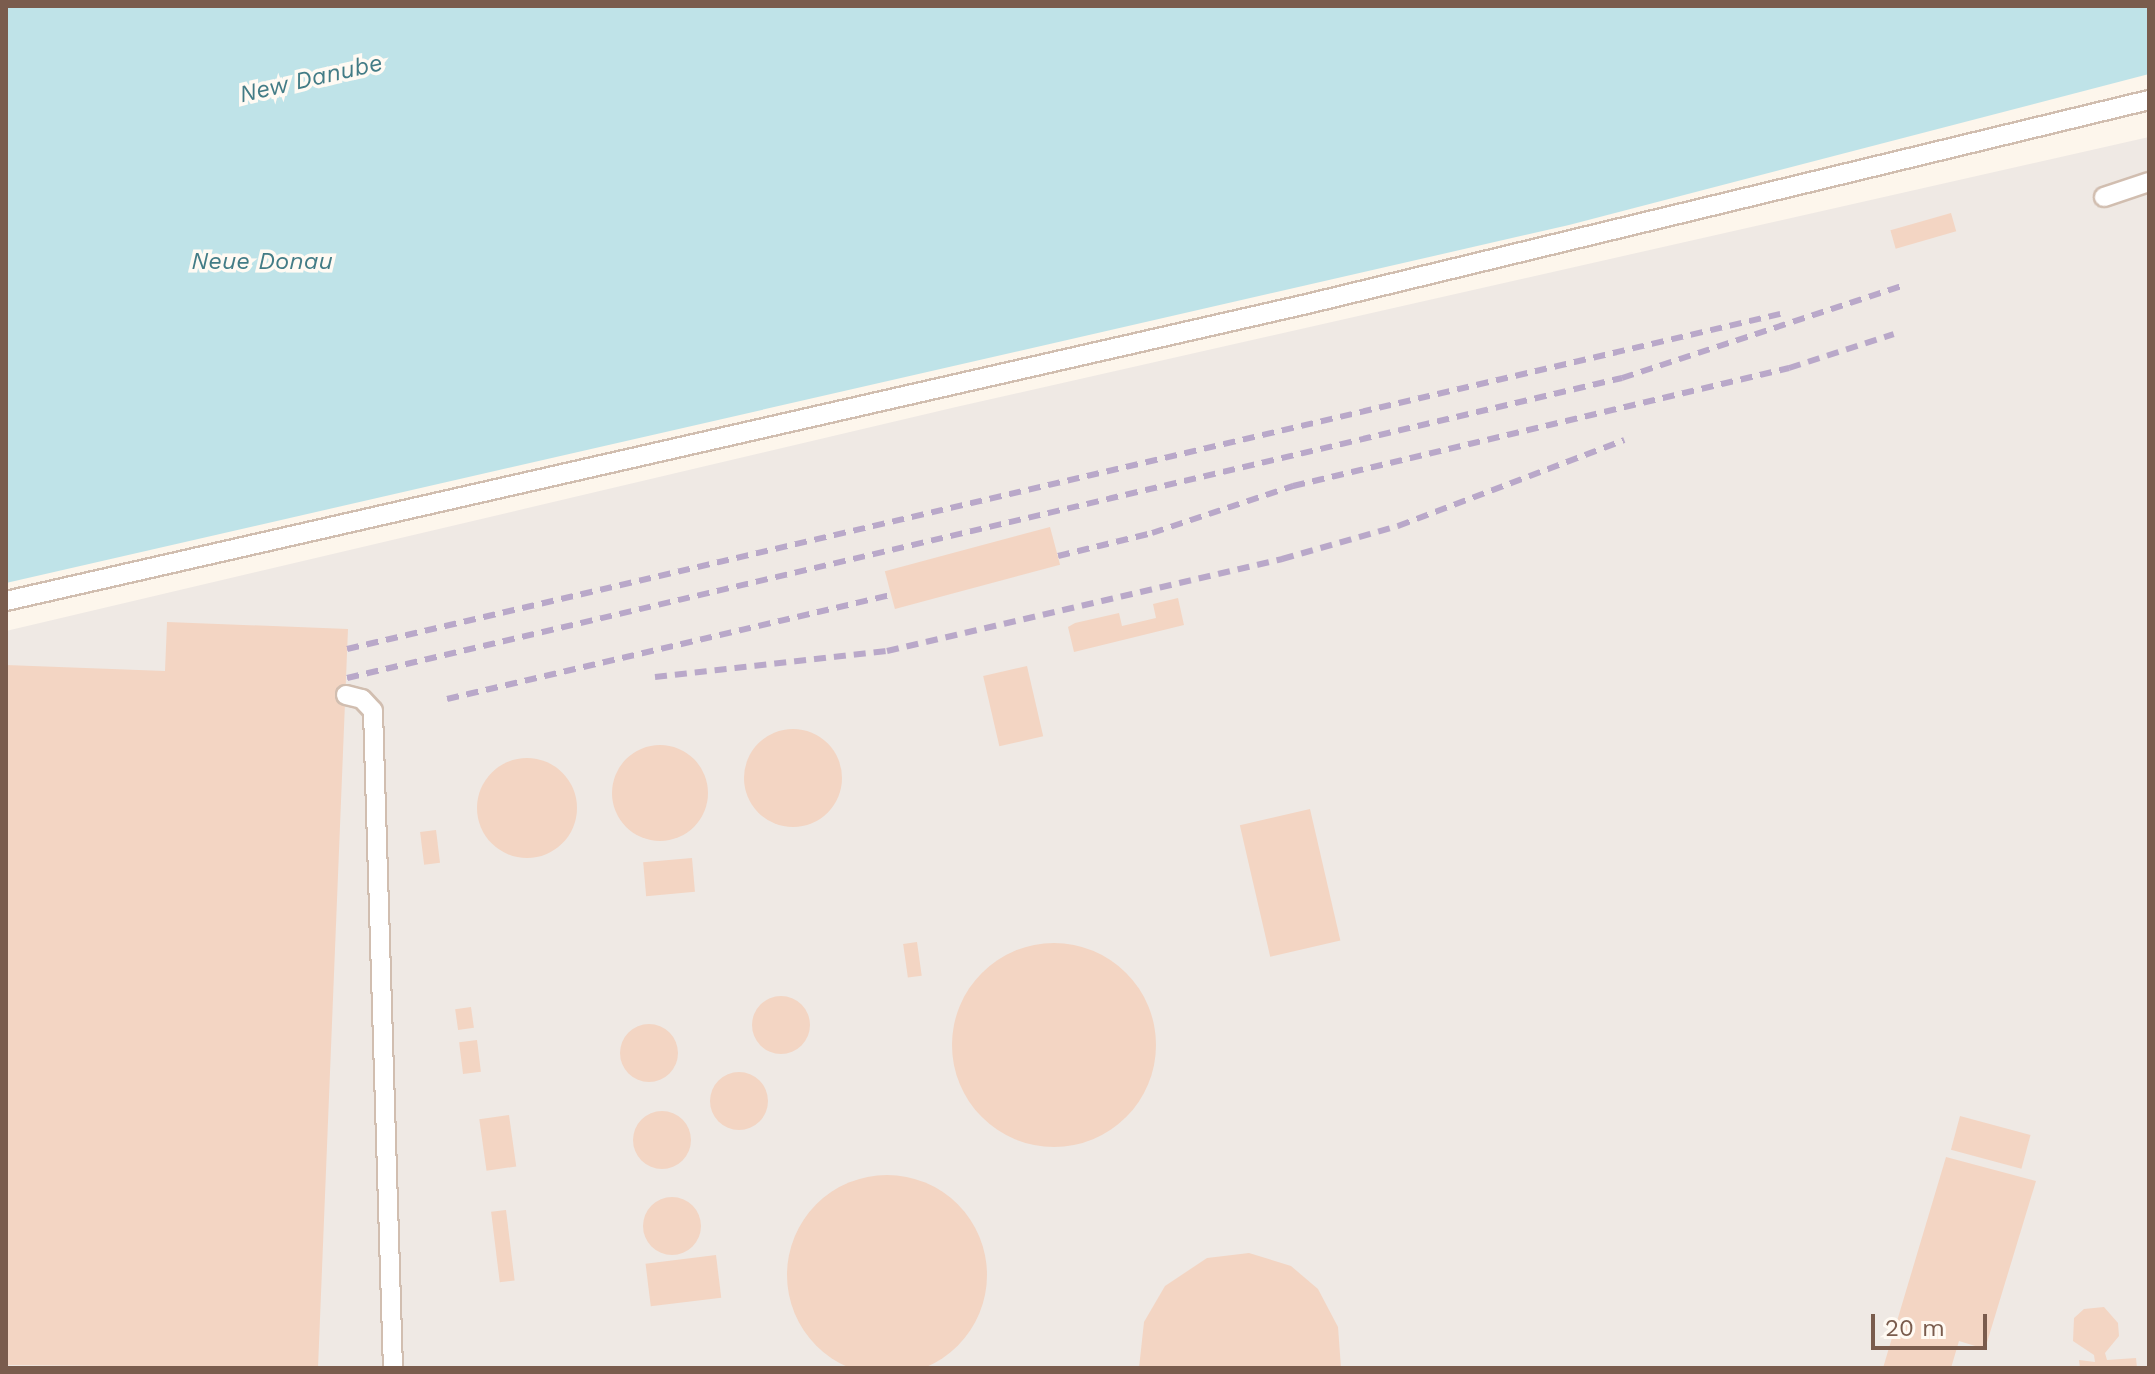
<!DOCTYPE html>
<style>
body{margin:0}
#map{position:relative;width:2155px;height:1374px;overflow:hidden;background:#fdf6ec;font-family:"Work Sans",sans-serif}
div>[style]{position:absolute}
.industrial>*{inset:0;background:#efe9e4}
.water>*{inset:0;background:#bfe3e8}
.building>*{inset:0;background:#f3d5c3;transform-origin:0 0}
.round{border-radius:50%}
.roads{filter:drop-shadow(2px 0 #d1beb0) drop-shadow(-2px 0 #d1beb0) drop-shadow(0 2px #d1beb0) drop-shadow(0 -2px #d1beb0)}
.service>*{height:18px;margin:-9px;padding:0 9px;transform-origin:9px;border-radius:9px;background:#fff}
.rail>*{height:6px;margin-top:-3px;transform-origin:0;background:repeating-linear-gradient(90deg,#b9a8c9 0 12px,transparent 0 20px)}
span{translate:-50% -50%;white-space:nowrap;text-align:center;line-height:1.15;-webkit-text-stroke:7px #fffaf3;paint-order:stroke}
.water-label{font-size:24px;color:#437c86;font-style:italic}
.frame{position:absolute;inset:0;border:8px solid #7a5c4d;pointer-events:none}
.scale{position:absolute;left:1871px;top:1314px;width:116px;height:36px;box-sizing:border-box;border:4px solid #7a5c4d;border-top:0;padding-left:10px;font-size:24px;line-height:28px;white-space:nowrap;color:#7a5c4d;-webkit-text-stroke:6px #fffaf3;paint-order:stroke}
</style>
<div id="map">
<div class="industrial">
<div style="clip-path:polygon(2149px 137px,2149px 1368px,6px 1368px,6px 631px,956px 407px)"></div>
</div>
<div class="water">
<div style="clip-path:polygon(6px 6px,2149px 6px,2149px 74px,1569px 225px,6px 583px)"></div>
</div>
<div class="building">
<div style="left:1951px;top:213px;width:19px;height:63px;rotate:74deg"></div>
<div style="left:1050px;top:527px;width:39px;height:171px;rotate:75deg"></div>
<div style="clip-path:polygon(1178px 598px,1184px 625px,1074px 652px,1068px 627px,1075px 623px,1119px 613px,1122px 626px,1156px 618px,1153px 604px)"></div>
<div style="clip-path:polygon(167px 622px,348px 629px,318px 1368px,6px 1365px,6px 665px,165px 671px)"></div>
<div style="left:1027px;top:666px;width:72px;height:45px;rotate:77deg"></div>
<div class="round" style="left:744px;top:729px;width:98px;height:98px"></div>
<div class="round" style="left:612px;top:745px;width:96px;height:96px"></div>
<div class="round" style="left:477px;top:758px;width:100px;height:100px"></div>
<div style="left:1310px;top:809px;width:135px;height:72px;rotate:77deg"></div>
<div style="left:436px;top:830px;width:33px;height:16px;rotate:83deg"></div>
<div style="left:692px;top:858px;width:34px;height:49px;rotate:85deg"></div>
<div style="left:917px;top:942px;width:34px;height:14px;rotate:82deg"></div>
<div class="round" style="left:952px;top:943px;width:204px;height:204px"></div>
<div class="round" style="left:752px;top:996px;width:58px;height:58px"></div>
<div style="left:471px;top:1007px;width:21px;height:16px;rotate:82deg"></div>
<div class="round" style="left:620px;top:1024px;width:58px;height:58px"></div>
<div style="left:477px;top:1040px;width:32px;height:18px;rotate:83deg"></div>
<div class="round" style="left:710px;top:1072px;width:58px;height:58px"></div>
<div class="round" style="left:633px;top:1111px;width:58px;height:58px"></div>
<div style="left:509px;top:1115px;width:52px;height:30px;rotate:82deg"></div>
<div style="left:1960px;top:1116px;width:73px;height:35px;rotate:15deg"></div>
<div style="clip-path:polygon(1946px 1157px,2036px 1181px,1985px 1349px,1959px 1341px,1951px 1368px,1883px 1368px)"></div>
<div class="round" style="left:787px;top:1175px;width:200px;height:200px"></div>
<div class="round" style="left:643px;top:1197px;width:58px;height:58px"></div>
<div style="left:506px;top:1210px;width:71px;height:15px;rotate:83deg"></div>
<div style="clip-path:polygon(1249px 1253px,1291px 1266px,1318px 1289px,1338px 1327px,1341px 1368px,1139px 1368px,1144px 1322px,1165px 1286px,1207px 1258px)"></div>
<div style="left:716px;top:1255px;width:43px;height:71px;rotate:83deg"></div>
<div style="clip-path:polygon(2104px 1307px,2118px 1323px,2119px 1336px,2105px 1353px,2107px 1360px,2136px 1358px,2137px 1368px,2080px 1368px,2079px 1360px,2095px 1362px,2094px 1355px,2073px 1341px,2074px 1318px,2084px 1309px)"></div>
</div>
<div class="roads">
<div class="service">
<div style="left:2104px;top:197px;width:47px;rotate:-18.4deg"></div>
<div style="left:6px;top:601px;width:1334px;rotate:-12.86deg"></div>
<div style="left:1307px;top:304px;width:866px;rotate:-13.62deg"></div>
<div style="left:346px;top:695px;width:16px;rotate:14deg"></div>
<div style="left:362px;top:699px;width:16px;rotate:47deg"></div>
<div style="left:373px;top:711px;width:657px;rotate:88.26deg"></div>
</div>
</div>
<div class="rail">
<div style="left:1058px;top:556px;width:97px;rotate:-13.7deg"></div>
<div style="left:1152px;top:533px;width:149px;rotate:-18.4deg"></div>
<div style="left:1293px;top:486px;width:510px;rotate:-13.38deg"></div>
<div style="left:1789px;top:368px;width:110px;rotate:-17.9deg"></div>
<div style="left:347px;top:649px;width:1472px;rotate:-13.16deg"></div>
<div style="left:655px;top:677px;width:233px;rotate:-6.4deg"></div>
<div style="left:887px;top:651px;width:406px;rotate:-13.1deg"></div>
<div style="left:1282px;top:559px;width:121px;rotate:-15.9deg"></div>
<div style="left:1398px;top:526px;width:242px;rotate:-20.8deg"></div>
<div style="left:347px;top:678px;width:1310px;rotate:-13.24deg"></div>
<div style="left:1622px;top:378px;width:298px;rotate:-18.2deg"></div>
<div style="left:447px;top:699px;width:456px;rotate:-13.2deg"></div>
</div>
<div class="water-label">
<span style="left:311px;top:79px;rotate:-13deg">New Danube</span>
<span style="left:262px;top:262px">Neue Donau</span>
</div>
<div class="frame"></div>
<div class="scale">20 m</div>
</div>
